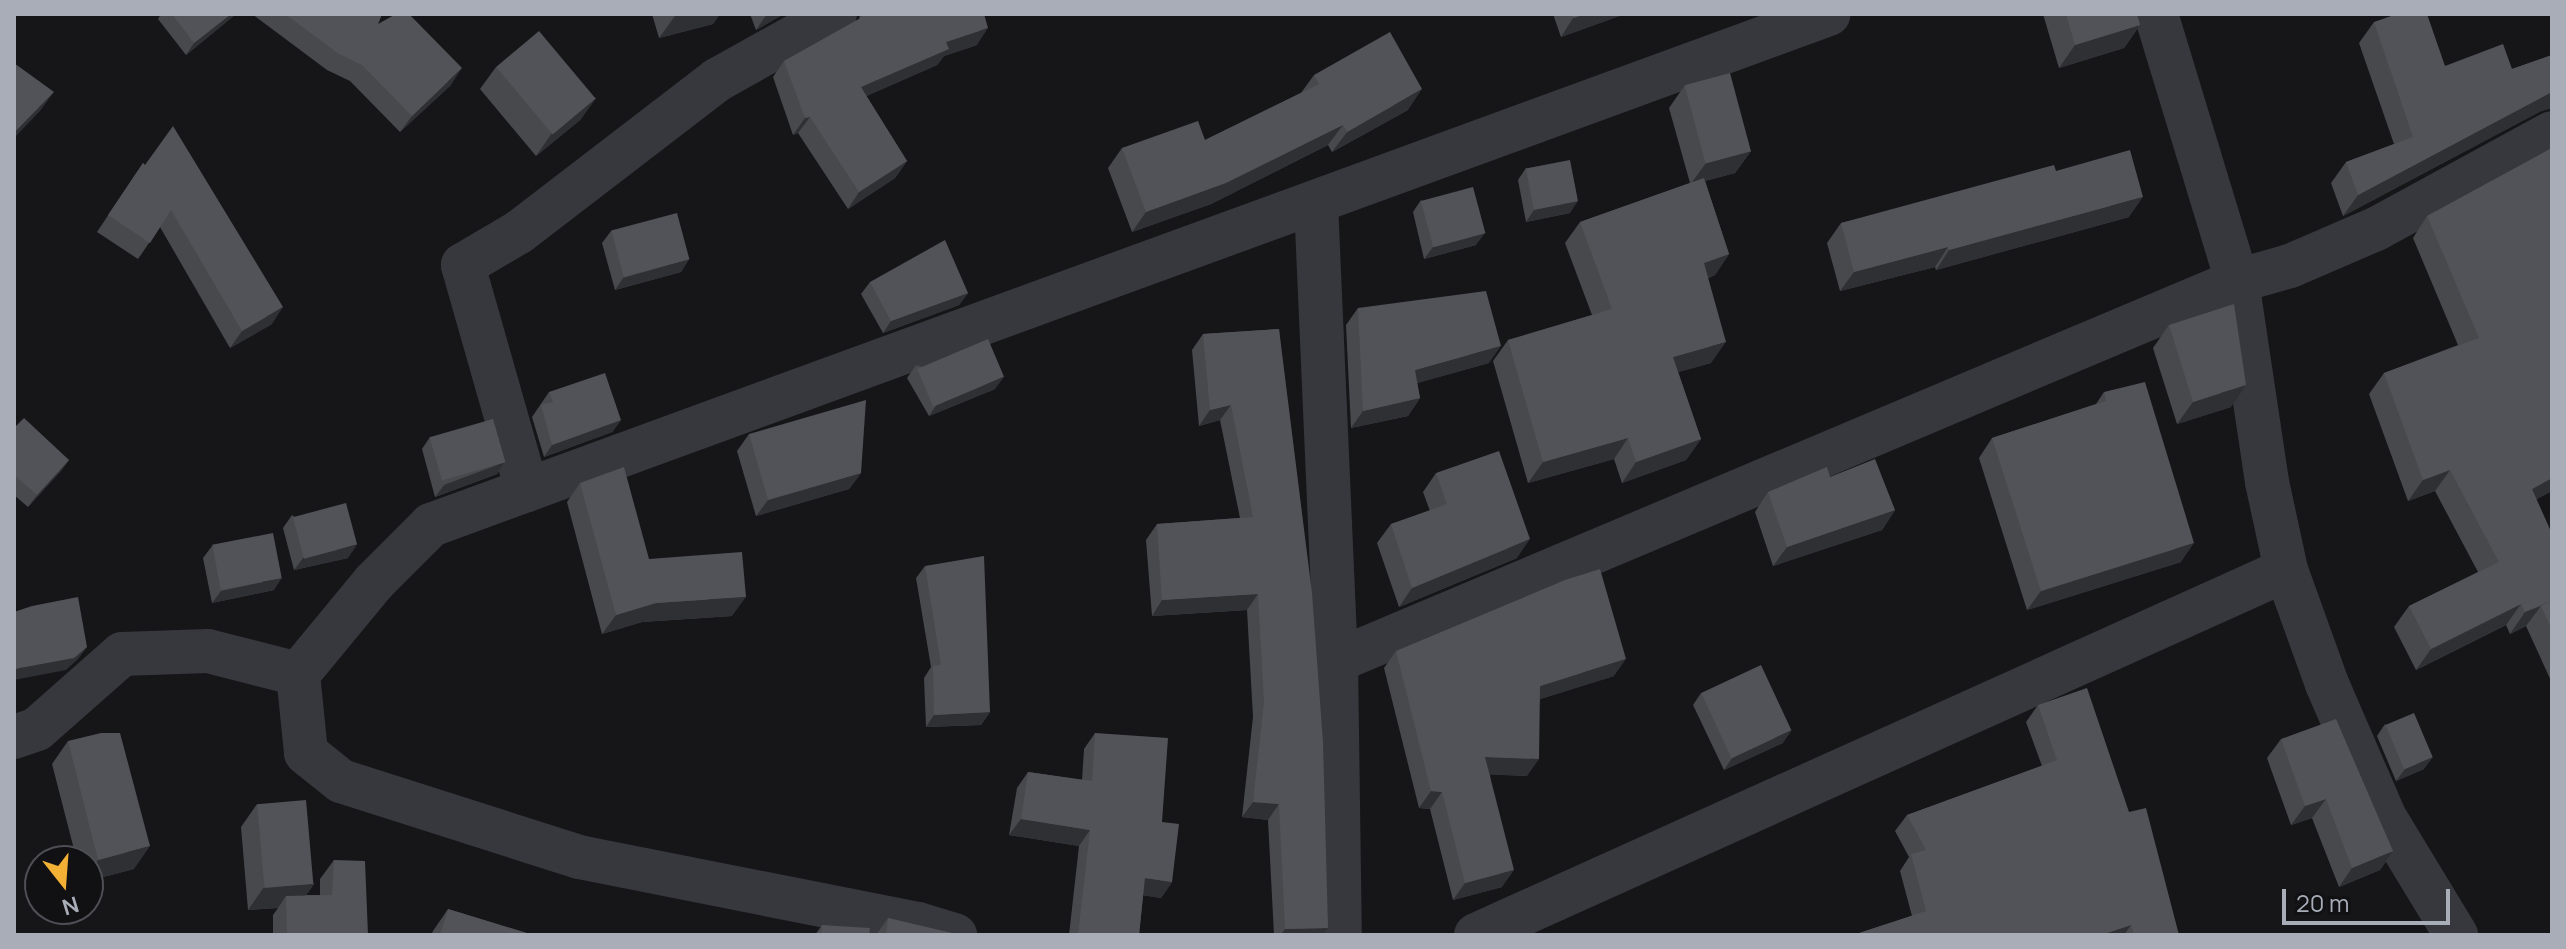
<!DOCTYPE html>
<style>
body{margin:0}
#map{position:relative;width:2566px;height:949px;overflow:hidden;background:#161618;font-family:Manrope,sans-serif}
div>[style]{position:absolute}
.minor>*{height:44px;margin:-22px;padding:0 22px;transform-origin:22px;border-radius:22px;background:#37383d}
.wall>*{inset:0;background:#47494d}
.shaded-wall>*{inset:0;background:#2f3033}
.building>*{inset:0;background:#525359;transform-origin:0 0}
span{translate:-50% -50%;white-space:nowrap;text-align:center;line-height:1.15;-webkit-text-stroke:7px #111113;paint-order:stroke}
.frame{position:absolute;inset:0;border:16px solid #a8adb8;pointer-events:none}
.north{position:absolute;left:24px;top:845px;width:80px;height:80px;box-sizing:border-box;background:#111113;border:2px solid #4d4f55;border-radius:50%;rotate:163deg;font-size:22px;font-weight:700;line-height:32px;text-align:center;color:#a8adb8}
.north::after{content:'';display:block;margin:auto;width:28px;height:36px;background:#f2b134;clip-path:polygon(50% 0,100% 100%,50% 72%,0 100%)}
.scale{position:absolute;left:2282px;top:889px;width:168px;height:36px;box-sizing:border-box;border:4px solid #a8adb8;border-top:0;padding-left:10px;font-size:24px;line-height:28px;white-space:nowrap;color:#a8adb8;-webkit-text-stroke:6px #111113;paint-order:stroke}
</style>
<div id="map">
<div class="minor">
<div style="left:2156px;top:14px;width:279px;rotate:73.1deg"></div>
<div style="left:2237px;top:281px;width:203px;rotate:81.5deg"></div>
<div style="left:2267px;top:482px;width:90px;rotate:77.8deg"></div>
<div style="left:2286px;top:570px;width:121px;rotate:70.2deg"></div>
<div style="left:2327px;top:684px;width:146px;rotate:66.6deg"></div>
<div style="left:2385px;top:818px;width:137px;rotate:58.7deg"></div>
<div style="left:1316px;top:203px;width:458px;rotate:87.5deg"></div>
<div style="left:1336px;top:661px;width:274px;rotate:89.2deg"></div>
<div style="left:527px;top:490px;width:234px;rotate:-105.9deg"></div>
<div style="left:463px;top:265px;width:65px;rotate:-30.5deg"></div>
<div style="left:519px;top:232px;width:250px;rotate:-37.5deg"></div>
<div style="left:717px;top:80px;width:135px;rotate:-29.2deg"></div>
<div style="left:1336px;top:661px;width:978px;rotate:-22.87deg"></div>
<div style="left:2237px;top:281px;width:55px;rotate:-15.8deg"></div>
<div style="left:2290px;top:266px;width:94px;rotate:-23.3deg"></div>
<div style="left:2376px;top:229px;width:200px;rotate:-28.6deg"></div>
<div style="left:298px;top:674px;width:119px;rotate:-50.4deg"></div>
<div style="left:374px;top:582px;width:81px;rotate:-45deg"></div>
<div style="left:431px;top:525px;width:1488px;rotate:-20.08deg"></div>
<div style="left:14px;top:737px;width:24px;rotate:-19deg"></div>
<div style="left:37px;top:729px;width:113px;rotate:-41.4deg"></div>
<div style="left:122px;top:654px;width:86px;rotate:-2deg"></div>
<div style="left:208px;top:651px;width:93px;rotate:14.3deg"></div>
<div style="left:298px;top:674px;width:79px;rotate:84.2deg"></div>
<div style="left:306px;top:753px;width:45px;rotate:38.7deg"></div>
<div style="left:341px;top:781px;width:250px;rotate:17.7deg"></div>
<div style="left:579px;top:857px;width:346px;rotate:11.2deg"></div>
<div style="left:918px;top:924px;width:39px;rotate:17deg"></div>
<div style="left:1476px;top:935px;width:888px;rotate:-24.26deg"></div>
</div>
<div class="wall">
<div style="clip-path:polygon(161px 14px,236px 14px,186px 55px,158px 19px)"></div>
<div style="clip-path:polygon(252px 14px,382px 14px,378px 24px,451px 85px,400px 132px,350px 81px,327px 70px)"></div>
<div style="clip-path:polygon(652px 14px,720px 14px,713px 24px,659px 38px)"></div>
<div style="clip-path:polygon(750px 14px,784px 14px,756px 30px)"></div>
<div style="clip-path:polygon(860px 14px,984px 14px,977px 45px,944px 56px,937px 65px,866px 96px,907px 161px,895px 178px,848px 209px,798px 133px,793px 135px,773px 77px,784px 61px,859px 19px)"></div>
<div style="clip-path:polygon(1553px 14px,1625px 14px,1561px 37px)"></div>
<div style="clip-path:polygon(2043px 14px,2137px 14px,2140px 25px,2124px 48px,2059px 68px)"></div>
<div style="clip-path:polygon(2374px 22px,2445px 66px,2512px 69px,2552px 55px,2552px 108px,2541px 111px,2343px 216px,2331px 183px,2346px 162px,2394px 144px,2359px 43px)"></div>
<div style="clip-path:polygon(496px 67px,596px 98px,580px 120px,536px 156px,480px 89px)"></div>
<div style="clip-path:polygon(1314px 75px,1408px 110px,1332px 152px,1328px 145px,1211px 204px,1132px 232px,1108px 168px,1122px 148px,1205px 140px,1301px 93px)"></div>
<div style="clip-path:polygon(1685px 85px,1751px 151px,1735px 173px,1705px 181px,1729px 254px,1715px 275px,1708px 278px,1711px 363px,1678px 372px,1701px 439px,1686px 460px,1622px 483px,1614px 459px,1528px 483px,1493px 361px,1508px 340px,1592px 315px,1565px 243px,1580px 222px,1690px 183px,1669px 108px)"></div>
<div style="clip-path:polygon(2552px 148px,2552px 491px,2536px 499px,2552px 534px,2552px 683px,2526px 626px,2510px 634px,2506px 625px,2416px 670px,2394px 627px,2409px 606px,2478px 572px,2435px 491px,2408px 501px,2369px 394px,2384px 373px,2458px 345px,2413px 238px,2427px 216px)"></div>
<div style="clip-path:polygon(143px 163px,272px 324px,230px 348px,160px 227px,138px 259px,97px 232px)"></div>
<div style="clip-path:polygon(1526px 168px,1570px 213px,1526px 222px,1518px 180px)"></div>
<div style="clip-path:polygon(2056px 171px,2129px 217px,1936px 270px,1935px 267px,1840px 291px,1827px 243px,1841px 223px)"></div>
<div style="clip-path:polygon(1421px 200px,1476px 245px,1424px 259px,1413px 212px)"></div>
<div style="clip-path:polygon(611px 231px,689px 259px,681px 272px,615px 290px,602px 243px)"></div>
<div style="clip-path:polygon(870px 282px,968px 293px,959px 305px,883px 333px,861px 294px)"></div>
<div style="clip-path:polygon(1358px 308px,1489px 363px,1417px 383px,1420px 398px,1408px 416px,1351px 428px,1346px 325px)"></div>
<div style="clip-path:polygon(2169px 325px,2231px 407px,2177px 424px,2153px 348px)"></div>
<div style="clip-path:polygon(1279px 329px,1328px 928px,1323px 935px,1274px 935px,1268px 820px,1242px 817px,1253px 717px,1247px 610px,1152px 616px,1146px 540px,1157px 524px,1240px 518px,1220px 420px,1199px 426px,1192px 350px,1203px 334px)"></div>
<div style="clip-path:polygon(916px 365px,995px 389px,929px 416px,907px 378px)"></div>
<div style="clip-path:polygon(549px 392px,621px 420px,612px 432px,544px 457px,532px 417px)"></div>
<div style="clip-path:polygon(2104px 392px,2181px 562px,2027px 610px,1979px 458px,1992px 438px,2096px 404px)"></div>
<div style="clip-path:polygon(14px 428px,69px 460px,60px 472px,28px 507px,14px 495px)"></div>
<div style="clip-path:polygon(749px 434px,861px 473px,849px 489px,756px 516px,737px 451px)"></div>
<div style="clip-path:polygon(430px 437px,505px 462px,497px 474px,435px 497px,422px 449px)"></div>
<div style="clip-path:polygon(1436px 473px,1517px 558px,1399px 607px,1377px 543px,1391px 524px,1430px 511px,1423px 492px)"></div>
<div style="clip-path:polygon(1830px 477px,1895px 510px,1882px 530px,1773px 566px,1755px 512px,1768px 492px)"></div>
<div style="clip-path:polygon(580px 483px,649px 559px,732px 616px,642px 622px,602px 634px,567px 502px)"></div>
<div style="clip-path:polygon(292px 515px,348px 558px,294px 570px,283px 528px)"></div>
<div style="clip-path:polygon(212px 546px,274px 590px,212px 603px,203px 558px)"></div>
<div style="clip-path:polygon(925px 566px,990px 712px,981px 725px,926px 727px,924px 678px,931px 667px,916px 578px)"></div>
<div style="clip-path:polygon(1396px 651px,1614px 676px,1540px 699px,1527px 776px,1490px 774px,1502px 887px,1453px 900px,1430px 809px,1419px 808px,1384px 668px)"></div>
<div style="clip-path:polygon(1701px 693px,1783px 743px,1724px 770px,1693px 705px)"></div>
<div style="clip-path:polygon(2038px 705px,2129px 812px,2179px 935px,1853px 935px,1912px 916px,1900px 871px,1909px 857px,1895px 831px,1907px 815px,2042px 766px,2026px 722px)"></div>
<div style="clip-path:polygon(2385px 724px,2424px 769px,2396px 781px,2377px 736px)"></div>
<div style="clip-path:polygon(1095px 733px,1162px 822px,1172px 882px,1161px 898px,1143px 895px,1139px 935px,1069px 935px,1079px 846px,1009px 835px,1017px 788px,1028px 772px,1082px 780px,1084px 749px)"></div>
<div style="clip-path:polygon(2281px 739px,2393px 851px,2380px 870px,2339px 887px,2312px 818px,2291px 825px,2267px 758px)"></div>
<div style="clip-path:polygon(68px 741px,134px 869px,88px 881px,88px 861px,77px 861px,52px 764px)"></div>
<div style="clip-path:polygon(257px 804px,314px 884px,306px 895px,320px 895px,320px 879px,334px 860px,368px 935px,273px 935px,273px 915px,278px 908px,248px 910px,241px 827px)"></div>
<div style="clip-path:polygon(448px 909px,533px 935px,431px 935px,433px 931px)"></div>
<div style="clip-path:polygon(888px 918px,960px 935px,876px 935px)"></div>
<div style="clip-path:polygon(822px 925px,869px 935px,815px 935px)"></div>
</div>
<div class="shaded-wall">
<div style="clip-path:polygon(231px 14px,236px 14px,186px 55px,194px 43px)"></div>
<div style="clip-path:polygon(682px 14px,720px 14px,713px 24px,659px 38px,675px 16px)"></div>
<div style="clip-path:polygon(767px 14px,784px 14px,756px 30px)"></div>
<div style="clip-path:polygon(1586px 14px,1625px 14px,1561px 37px,1573px 18px)"></div>
<div style="clip-path:polygon(2140px 25px,2124px 48px,2059px 68px,2075px 45px)"></div>
<div style="clip-path:polygon(988px 28px,977px 45px,944px 56px,937px 65px,849px 104px,861px 87px,946px 42px)"></div>
<div style="clip-path:polygon(462px 68px,451px 85px,400px 132px,412px 116px)"></div>
<div style="clip-path:polygon(1422px 89px,1408px 110px,1332px 152px,1347px 132px)"></div>
<div style="clip-path:polygon(54px 92px,40px 111px,14px 138px,14px 133px)"></div>
<div style="clip-path:polygon(2552px 92px,2552px 108px,2541px 111px,2343px 216px,2358px 195px)"></div>
<div style="clip-path:polygon(596px 98px,580px 120px,536px 156px,552px 133px)"></div>
<div style="clip-path:polygon(810px 117px,798px 133px,793px 135px,805px 118px)"></div>
<div style="clip-path:polygon(1343px 125px,1328px 145px,1211px 204px,1132px 232px,1146px 212px)"></div>
<div style="clip-path:polygon(1751px 151px,1735px 173px,1690px 185px,1706px 163px)"></div>
<div style="clip-path:polygon(907px 161px,895px 178px,848px 209px,859px 192px)"></div>
<div style="clip-path:polygon(2143px 197px,2129px 217px,1936px 270px,1949px 250px)"></div>
<div style="clip-path:polygon(1578px 201px,1570px 213px,1526px 222px,1534px 210px)"></div>
<div style="clip-path:polygon(1485px 233px,1476px 245px,1424px 259px,1433px 247px)"></div>
<div style="clip-path:polygon(1948px 247px,1935px 267px,1840px 291px,1854px 272px)"></div>
<div style="clip-path:polygon(1729px 254px,1715px 275px,1689px 284px,1704px 263px)"></div>
<div style="clip-path:polygon(689px 259px,681px 272px,615px 290px,623px 278px)"></div>
<div style="clip-path:polygon(968px 293px,959px 305px,883px 333px,891px 321px)"></div>
<div style="clip-path:polygon(283px 307px,272px 324px,230px 348px,242px 331px)"></div>
<div style="clip-path:polygon(1726px 342px,1711px 363px,1658px 378px,1673px 357px)"></div>
<div style="clip-path:polygon(1501px 346px,1489px 363px,1403px 387px,1415px 370px)"></div>
<div style="clip-path:polygon(1004px 377px,995px 389px,929px 416px,937px 404px)"></div>
<div style="clip-path:polygon(2246px 385px,2231px 407px,2177px 424px,2193px 402px)"></div>
<div style="clip-path:polygon(1420px 398px,1408px 416px,1351px 428px,1363px 411px)"></div>
<div style="clip-path:polygon(1231px 405px,1220px 420px,1199px 426px,1210px 410px)"></div>
<div style="clip-path:polygon(621px 420px,612px 432px,544px 457px,552px 445px)"></div>
<div style="clip-path:polygon(1628px 438px,1614px 459px,1528px 483px,1543px 462px)"></div>
<div style="clip-path:polygon(1701px 439px,1686px 460px,1622px 483px,1636px 462px)"></div>
<div style="clip-path:polygon(69px 460px,60px 472px,28px 507px,37px 495px)"></div>
<div style="clip-path:polygon(505px 462px,497px 474px,435px 497px,444px 485px)"></div>
<div style="clip-path:polygon(2450px 470px,2435px 491px,2408px 501px,2423px 480px)"></div>
<div style="clip-path:polygon(861px 473px,849px 489px,756px 516px,768px 500px)"></div>
<div style="clip-path:polygon(2552px 478px,2552px 491px,2517px 510px,2532px 489px)"></div>
<div style="clip-path:polygon(1895px 510px,1882px 530px,1773px 566px,1787px 547px)"></div>
<div style="clip-path:polygon(1530px 539px,1517px 558px,1399px 607px,1412px 588px)"></div>
<div style="clip-path:polygon(2194px 543px,2181px 562px,2027px 610px,2041px 591px)"></div>
<div style="clip-path:polygon(357px 545px,348px 558px,294px 570px,303px 558px)"></div>
<div style="clip-path:polygon(282px 578px,274px 590px,212px 603px,221px 591px)"></div>
<div style="clip-path:polygon(1258px 594px,1247px 610px,1152px 616px,1162px 600px)"></div>
<div style="clip-path:polygon(746px 597px,732px 616px,642px 622px,602px 634px,616px 615px,656px 603px)"></div>
<div style="clip-path:polygon(2521px 604px,2506px 625px,2416px 670px,2431px 649px)"></div>
<div style="clip-path:polygon(2541px 606px,2526px 626px,2510px 634px,2525px 612px)"></div>
<div style="clip-path:polygon(87px 647px,78px 659px,66px 670px,14px 680px,14px 670px)"></div>
<div style="clip-path:polygon(1626px 659px,1614px 676px,1528px 703px,1540px 686px)"></div>
<div style="clip-path:polygon(990px 712px,981px 725px,926px 727px,934px 715px)"></div>
<div style="clip-path:polygon(1792px 730px,1783px 743px,1724px 770px,1732px 758px)"></div>
<div style="clip-path:polygon(1485px 757px,1539px 759px,1527px 776px,1473px 774px)"></div>
<div style="clip-path:polygon(2433px 757px,2424px 769px,2396px 781px,2405px 769px)"></div>
<div style="clip-path:polygon(1431px 791px,1442px 792px,1430px 809px,1419px 808px)"></div>
<div style="clip-path:polygon(2326px 799px,2312px 818px,2291px 825px,2305px 806px)"></div>
<div style="clip-path:polygon(1253px 802px,1279px 804px,1268px 820px,1242px 817px)"></div>
<div style="clip-path:polygon(1021px 819px,1090px 830px,1079px 846px,1009px 835px)"></div>
<div style="clip-path:polygon(150px 846px,134px 869px,88px 881px,88px 875px,98px 860px)"></div>
<div style="clip-path:polygon(2393px 851px,2380px 870px,2339px 887px,2352px 868px)"></div>
<div style="clip-path:polygon(1514px 870px,1502px 887px,1453px 900px,1465px 883px)"></div>
<div style="clip-path:polygon(1145px 878px,1172px 882px,1161px 898px,1134px 894px)"></div>
<div style="clip-path:polygon(314px 884px,298px 906px,286px 896px,278px 908px,248px 910px,264px 887px)"></div>
<div style="clip-path:polygon(2131px 925px,2124px 935px,2101px 935px)"></div>
<div style="clip-path:polygon(1328px 928px,1323px 935px,1281px 935px,1285px 929px)"></div>
</div>
<div class="building">
<div style="clip-path:polygon(172px 14px,231px 14px,194px 43px)"></div>
<div style="clip-path:polygon(285px 14px,382px 14px,378px 24px,396px 14px,409px 14px,462px 68px,412px 116px,362px 65px,339px 54px)"></div>
<div style="clip-path:polygon(864px 14px,984px 14px,988px 28px,946px 42px,949px 49px,861px 87px,907px 161px,859px 192px,810px 117px,805px 118px,784px 61px,859px 19px)"></div>
<div style="clip-path:polygon(1572px 14px,1586px 14px,1573px 18px)"></div>
<div style="clip-path:polygon(2066px 14px,2137px 14px,2140px 25px,2075px 45px)"></div>
<div style="clip-path:polygon(2397px 14px,2427px 14px,2445px 66px,2503px 44px,2512px 69px,2552px 55px,2552px 92px,2358px 195px,2346px 162px,2413px 137px,2374px 22px)"></div>
<div style="left:539px;top:31px;width:88px;height:56px;rotate:50deg"></div>
<div style="clip-path:polygon(1390px 32px,1422px 89px,1347px 132px,1343px 125px,1226px 183px,1146px 212px,1122px 148px,1198px 121px,1205px 140px,1319px 84px,1314px 75px)"></div>
<div style="clip-path:polygon(14px 63px,54px 92px,14px 133px)"></div>
<div style="left:1730px;top:73px;width:81px;height:47px;rotate:75deg"></div>
<div style="clip-path:polygon(173px 126px,283px 307px,242px 331px,171px 210px,150px 243px,108px 215px,143px 163px,145px 165px)"></div>
<div style="clip-path:polygon(2552px 148px,2552px 478px,2532px 489px,2552px 534px,2552px 600px,2525px 612px,2521px 604px,2431px 649px,2409px 606px,2499px 562px,2450px 470px,2423px 480px,2384px 373px,2479px 338px,2427px 216px)"></div>
<div style="clip-path:polygon(2130px 150px,2143px 197px,1949px 250px,1948px 247px,1854px 272px,1841px 223px,2054px 165px,2056px 171px)"></div>
<div style="left:1570px;top:160px;width:42px;height:45px;rotate:79deg"></div>
<div style="clip-path:polygon(1704px 178px,1729px 254px,1704px 263px,1726px 342px,1673px 357px,1701px 439px,1636px 462px,1628px 438px,1543px 462px,1508px 340px,1612px 309px,1580px 222px)"></div>
<div style="left:1473px;top:187px;width:48px;height:54px;rotate:75deg"></div>
<div style="left:677px;top:213px;width:48px;height:68px;rotate:75deg"></div>
<div style="clip-path:polygon(945px 240px,968px 293px,891px 321px,870px 282px)"></div>
<div style="clip-path:polygon(1486px 291px,1501px 346px,1415px 370px,1420px 398px,1363px 411px,1358px 308px)"></div>
<div style="clip-path:polygon(2234px 304px,2246px 385px,2193px 402px,2169px 325px)"></div>
<div style="clip-path:polygon(1279px 329px,1312px 593px,1323px 742px,1328px 928px,1285px 929px,1279px 804px,1253px 802px,1264px 702px,1258px 594px,1162px 600px,1157px 524px,1253px 517px,1231px 405px,1210px 410px,1203px 334px)"></div>
<div style="left:988px;top:339px;width:41px;height:77px;rotate:67deg"></div>
<div style="clip-path:polygon(605px 373px,621px 420px,552px 445px,541px 405px,553px 402px,549px 392px)"></div>
<div style="clip-path:polygon(2145px 382px,2194px 543px,2041px 591px,1992px 438px,2106px 401px,2104px 392px)"></div>
<div style="clip-path:polygon(866px 400px,861px 473px,768px 500px,749px 434px)"></div>
<div style="clip-path:polygon(24px 418px,69px 460px,37px 495px,14px 475px,14px 428px)"></div>
<div style="left:493px;top:419px;width:45px;height:66px;rotate:74deg"></div>
<div style="clip-path:polygon(1499px 451px,1530px 539px,1412px 588px,1391px 524px,1447px 504px,1436px 473px)"></div>
<div style="clip-path:polygon(1875px 459px,1895px 510px,1787px 547px,1768px 492px,1827px 467px,1830px 477px)"></div>
<div style="clip-path:polygon(624px 467px,649px 559px,742px 552px,746px 597px,656px 603px,616px 615px,580px 483px)"></div>
<div style="left:346px;top:503px;width:43px;height:55px;rotate:75deg"></div>
<div style="left:273px;top:533px;width:46px;height:62px;rotate:79deg"></div>
<div style="clip-path:polygon(984px 556px,990px 712px,934px 715px,933px 666px,941px 665px,925px 566px)"></div>
<div style="clip-path:polygon(1600px 569px,1626px 659px,1540px 686px,1539px 759px,1485px 757px,1514px 870px,1465px 883px,1442px 792px,1431px 791px,1396px 651px,1565px 580px)"></div>
<div style="clip-path:polygon(78px 597px,87px 647px,74px 658px,20px 668px,14px 670px,14px 612px,32px 606px)"></div>
<div style="clip-path:polygon(2552px 600px,2552px 630px,2541px 606px)"></div>
<div style="left:1761px;top:665px;width:72px;height:66px;rotate:65deg"></div>
<div style="clip-path:polygon(2087px 688px,2129px 812px,2146px 808px,2179px 935px,2134px 935px,2131px 925px,2101px 935px,1853px 935px,1926px 911px,1911px 854px,1926px 850px,1907px 815px,2057px 760px,2038px 705px)"></div>
<div style="left:2414px;top:713px;width:48px;height:31px;rotate:67deg"></div>
<div style="clip-path:polygon(2336px 719px,2393px 851px,2352px 868px,2326px 799px,2305px 806px,2281px 739px)"></div>
<div style="clip-path:polygon(101px 733px,120px 733px,150px 846px,98px 860px,68px 741px)"></div>
<div style="clip-path:polygon(1095px 733px,1168px 738px,1162px 822px,1179px 824px,1172px 882px,1145px 878px,1139px 935px,1078px 935px,1090px 830px,1021px 819px,1028px 772px,1092px 781px)"></div>
<div style="left:306px;top:800px;width:84px;height:49px;rotate:85deg"></div>
<div style="clip-path:polygon(334px 860px,365px 861px,368px 935px,287px 935px,286px 896px,332px 895px)"></div>
<div style="clip-path:polygon(448px 909px,533px 935px,440px 935px)"></div>
<div style="clip-path:polygon(888px 918px,960px 935px,886px 935px)"></div>
<div style="clip-path:polygon(822px 925px,870px 928px,869px 935px,821px 935px)"></div>
</div>
<div class="frame"></div>
<div class="north">N</div>
<div class="scale">20 m</div>
</div>
